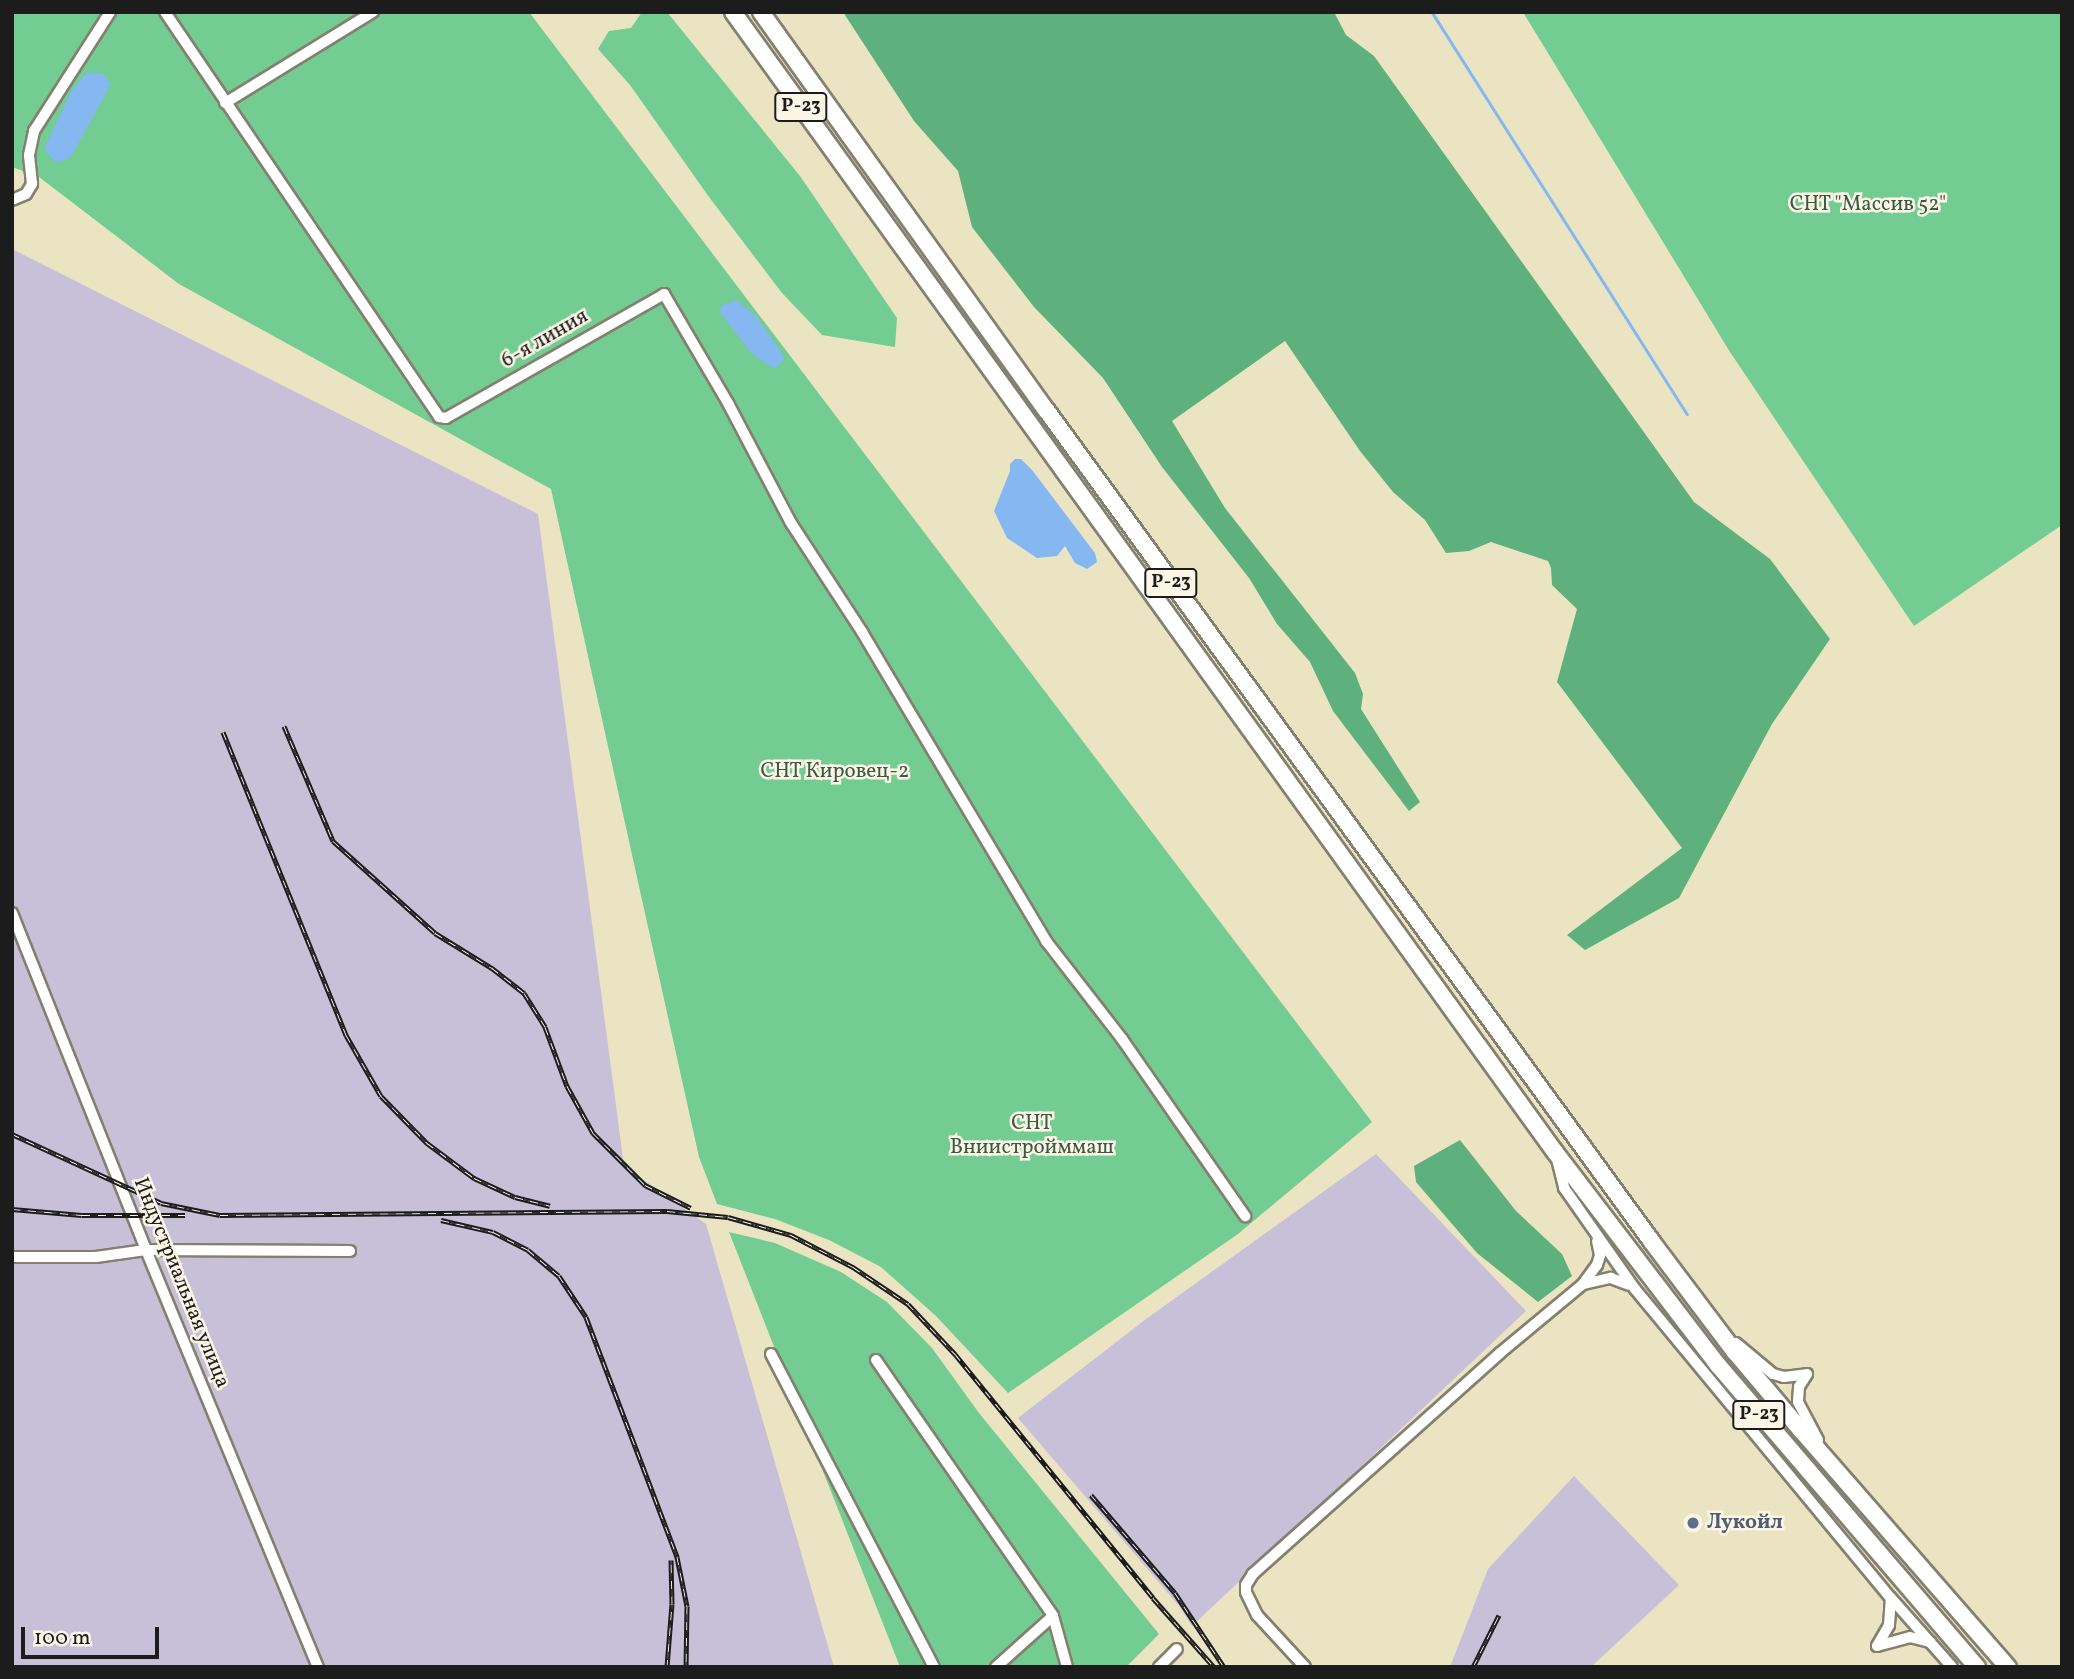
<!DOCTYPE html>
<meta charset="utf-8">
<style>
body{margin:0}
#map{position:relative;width:2074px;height:1679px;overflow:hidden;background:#ebe4c3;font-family:Vollkorn,serif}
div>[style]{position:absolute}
.industrial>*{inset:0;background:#c8bfd8}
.green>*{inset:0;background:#73cc92}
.forest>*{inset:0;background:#5eb07c}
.water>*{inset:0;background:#85b7f1}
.stream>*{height:2.5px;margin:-1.25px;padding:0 1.25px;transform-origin:1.25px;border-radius:1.25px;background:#85b7f1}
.roads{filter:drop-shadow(2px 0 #848070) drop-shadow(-2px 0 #848070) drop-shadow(0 2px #848070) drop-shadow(0 -2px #848070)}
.minor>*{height:10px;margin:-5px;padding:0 5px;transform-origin:5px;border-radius:5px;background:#fff}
.trunk>*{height:16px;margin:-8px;padding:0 8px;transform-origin:8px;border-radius:8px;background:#fff}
.rail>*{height:5px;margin-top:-2.5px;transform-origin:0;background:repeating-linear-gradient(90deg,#fcf5e5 0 8px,#1c1c1c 0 16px);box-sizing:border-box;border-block:2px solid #1c1c1c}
.dots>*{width:19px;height:19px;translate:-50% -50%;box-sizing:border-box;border:4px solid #fcf5e5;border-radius:50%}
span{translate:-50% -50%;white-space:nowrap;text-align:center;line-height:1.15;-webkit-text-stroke:5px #fcf5e5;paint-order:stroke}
.shield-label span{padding:2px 5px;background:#fcf5e5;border:2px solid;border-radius:5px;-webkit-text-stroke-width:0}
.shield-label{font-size:19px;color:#1c1c1c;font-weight:700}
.park-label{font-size:21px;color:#3a5a45}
.street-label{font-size:21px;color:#1c1c1c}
.service-label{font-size:21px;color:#4e5e75;font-weight:700}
.left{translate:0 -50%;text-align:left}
.frame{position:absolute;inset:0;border:14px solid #1c1c1c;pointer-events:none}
.scale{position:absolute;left:21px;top:1627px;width:138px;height:32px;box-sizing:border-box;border:4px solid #1c1c1c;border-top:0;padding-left:9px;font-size:21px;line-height:24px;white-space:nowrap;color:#1c1c1c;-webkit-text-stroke:5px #fcf5e5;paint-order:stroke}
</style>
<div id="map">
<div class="industrial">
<div style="clip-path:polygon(12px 249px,538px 514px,624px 1166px,706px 1224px,834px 1667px,12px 1667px)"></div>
<div style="clip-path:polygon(1376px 1154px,1526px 1311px,1192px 1626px,1179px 1606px,1018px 1418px,1146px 1319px)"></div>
<div style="clip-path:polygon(1574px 1476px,1679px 1585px,1591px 1667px,1450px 1667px,1488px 1569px)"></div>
</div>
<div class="green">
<div style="clip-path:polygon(12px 12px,529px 12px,1372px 1122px,1238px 1234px,1008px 1393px,936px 1316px,881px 1267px,829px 1240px,775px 1219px,717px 1204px,699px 1157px,551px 489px,179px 284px,39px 177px,12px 167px)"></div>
<div style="clip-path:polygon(642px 12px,667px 12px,800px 176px,897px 318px,895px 347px,822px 335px,782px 293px,709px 197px,630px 85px,598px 49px,609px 31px,631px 28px)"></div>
<div style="clip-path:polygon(1523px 12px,2062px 12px,2062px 525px,1914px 626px,1730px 352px)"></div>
<div style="clip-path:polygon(729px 1232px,775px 1243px,841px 1272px,887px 1302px,932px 1348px,979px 1413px,1159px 1634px,1126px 1667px,900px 1667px)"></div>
</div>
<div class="forest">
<div style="clip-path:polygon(843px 12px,1334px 12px,1346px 35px,1374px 56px,1694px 502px,1770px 559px,1830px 639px,1772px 724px,1679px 898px,1585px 950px,1567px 935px,1682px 848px,1557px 682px,1577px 609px,1552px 585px,1551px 568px,1548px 561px,1491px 542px,1469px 551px,1446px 553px,1425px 520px,1393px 492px,1360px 451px,1285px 341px,1172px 421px,1225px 508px,1355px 673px,1363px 694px,1361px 709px,1420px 802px,1409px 811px,1333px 711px,1310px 662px,1277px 624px,1249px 578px,1162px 467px,1103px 378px,1034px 307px,972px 227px,958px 171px,914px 121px)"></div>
<div style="clip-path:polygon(1460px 1140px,1516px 1211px,1562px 1254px,1572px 1276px,1538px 1302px,1477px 1253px,1416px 1182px,1414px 1166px)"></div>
</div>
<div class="water">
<div style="clip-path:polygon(87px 72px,103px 74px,111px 84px,72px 155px,64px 161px,55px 162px,44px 149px,70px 93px)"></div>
<div style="clip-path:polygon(736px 300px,756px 316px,782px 353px,784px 359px,774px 369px,751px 353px,720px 312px,721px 306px)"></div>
<div style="clip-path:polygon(1015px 459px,1021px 459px,1032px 470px,1095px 553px,1097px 562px,1087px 569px,1075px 563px,1065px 546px,1057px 556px,1037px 558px,1007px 538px,994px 511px,1010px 471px,1010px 464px)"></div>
</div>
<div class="stream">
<div style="left:1432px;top:12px;width:476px;rotate:57.6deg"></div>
</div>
<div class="roads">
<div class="minor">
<div style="left:165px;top:12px;width:489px;rotate:55.9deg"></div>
<div style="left:439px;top:417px;width:7px;rotate:8deg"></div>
<div style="left:446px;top:418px;width:251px;rotate:-29.6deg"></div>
<div style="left:664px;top:294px;width:129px;rotate:59.6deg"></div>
<div style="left:729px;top:405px;width:133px;rotate:62.3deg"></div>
<div style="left:791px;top:523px;width:130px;rotate:56.9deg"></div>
<div style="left:862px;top:632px;width:360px;rotate:59.2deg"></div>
<div style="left:1046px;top:941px;width:124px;rotate:52.2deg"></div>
<div style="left:1122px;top:1039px;width:216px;rotate:55.2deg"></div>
<div style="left:225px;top:103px;width:174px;rotate:-31.6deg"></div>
<div style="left:12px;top:200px;width:15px;rotate:-23deg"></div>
<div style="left:26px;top:194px;width:12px;rotate:-59deg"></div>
<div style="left:32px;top:184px;width:29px;rotate:-96deg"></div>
<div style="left:29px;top:155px;width:25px;rotate:-78deg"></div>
<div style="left:34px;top:131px;width:141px;rotate:-57.4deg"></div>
<div style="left:12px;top:913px;width:363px;rotate:68.3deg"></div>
<div style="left:146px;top:1250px;width:451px;rotate:67.6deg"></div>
<div style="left:1557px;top:1159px;width:30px;rotate:76deg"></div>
<div style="left:1564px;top:1188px;width:123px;rotate:54.9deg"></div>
<div style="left:1635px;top:1289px;width:401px;rotate:50.4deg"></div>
<div style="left:1891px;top:1598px;width:92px;rotate:48.5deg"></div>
<div style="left:12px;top:1257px;width:84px"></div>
<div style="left:96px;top:1257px;width:50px;rotate:-8deg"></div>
<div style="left:146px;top:1250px;width:204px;rotate:0.3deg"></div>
<div style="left:1584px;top:1284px;width:28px;rotate:-13deg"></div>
<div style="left:1611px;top:1278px;width:19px;rotate:21deg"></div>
<div style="left:1736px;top:1343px;width:48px;rotate:40deg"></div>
<div style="left:1773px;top:1374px;width:11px;rotate:15deg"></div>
<div style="left:1784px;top:1377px;width:23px;rotate:-7deg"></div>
<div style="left:1807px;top:1374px;width:15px;rotate:122deg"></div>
<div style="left:1799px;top:1387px;width:15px;rotate:94deg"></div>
<div style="left:1798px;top:1402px;width:43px;rotate:62.2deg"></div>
<div style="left:771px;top:1354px;width:353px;rotate:62.5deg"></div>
<div style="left:876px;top:1360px;width:311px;rotate:55.3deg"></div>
<div style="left:1053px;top:1616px;width:53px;rotate:74.6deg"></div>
<div style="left:1877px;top:1646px;width:34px;rotate:-15deg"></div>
<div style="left:1910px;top:1637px;width:21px;rotate:14deg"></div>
<div style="left:1877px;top:1646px;width:24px;rotate:-60deg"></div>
<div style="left:1889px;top:1625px;width:27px;rotate:-86deg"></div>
<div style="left:996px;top:1667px;width:76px;rotate:-41.8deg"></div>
<div style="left:1159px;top:1667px;width:25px;rotate:-45deg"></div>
<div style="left:1305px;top:1667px;width:71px;rotate:-132.7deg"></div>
<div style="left:1257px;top:1615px;width:25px;rotate:-116deg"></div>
<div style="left:1246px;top:1592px;width:7px;rotate:-90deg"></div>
<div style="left:1246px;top:1585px;width:13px;rotate:-58deg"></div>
<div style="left:1253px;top:1574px;width:331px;rotate:-41.8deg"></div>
<div style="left:1500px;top:1353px;width:108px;rotate:-39.7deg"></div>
<div style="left:1583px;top:1284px;width:24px;rotate:-54deg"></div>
<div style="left:1597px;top:1265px;width:10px;rotate:-73deg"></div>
<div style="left:1600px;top:1255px;width:14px;rotate:-102deg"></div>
</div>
<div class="trunk">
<div style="left:733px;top:12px;width:1405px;rotate:54.21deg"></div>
<div style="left:1555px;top:1152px;width:268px;rotate:52.6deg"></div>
<div style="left:1718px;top:1365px;width:398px;rotate:49.4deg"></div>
<div style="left:761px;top:12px;width:491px;rotate:54.4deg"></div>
<div style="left:1047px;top:411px;width:1028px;rotate:53.94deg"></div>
<div style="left:1652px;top:1242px;width:138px;rotate:53deg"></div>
<div style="left:1735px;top:1352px;width:102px;rotate:49.8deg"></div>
<div style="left:1801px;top:1430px;width:315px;rotate:48.9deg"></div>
</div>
</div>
<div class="rail">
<div style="left:284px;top:726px;width:125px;rotate:66.9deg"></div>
<div style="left:333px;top:841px;width:137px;rotate:42deg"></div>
<div style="left:435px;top:933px;width:67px;rotate:31.6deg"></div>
<div style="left:492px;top:968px;width:41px;rotate:38deg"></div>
<div style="left:524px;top:993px;width:40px;rotate:58deg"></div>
<div style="left:545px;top:1027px;width:63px;rotate:69.6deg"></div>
<div style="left:567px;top:1086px;width:54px;rotate:61deg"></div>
<div style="left:593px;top:1133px;width:74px;rotate:45deg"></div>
<div style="left:645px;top:1185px;width:51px;rotate:26.6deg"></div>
<div style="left:223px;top:732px;width:327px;rotate:67.9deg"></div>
<div style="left:346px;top:1035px;width:70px;rotate:60.2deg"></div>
<div style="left:381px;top:1096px;width:66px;rotate:45.6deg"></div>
<div style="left:427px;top:1143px;width:59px;rotate:36.7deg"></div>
<div style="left:474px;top:1178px;width:45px;rotate:24.9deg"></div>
<div style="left:515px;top:1197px;width:36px;rotate:14deg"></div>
<div style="left:12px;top:1134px;width:164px;rotate:24.8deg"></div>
<div style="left:161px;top:1203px;width:60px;rotate:11.5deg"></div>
<div style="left:220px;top:1215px;width:447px;rotate:-0.5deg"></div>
<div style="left:667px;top:1211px;width:61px;rotate:5.6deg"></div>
<div style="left:728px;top:1217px;width:66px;rotate:15.9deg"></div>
<div style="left:791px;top:1235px;width:70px;rotate:27.3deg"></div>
<div style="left:853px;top:1267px;width:66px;rotate:33.9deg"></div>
<div style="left:908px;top:1304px;width:69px;rotate:46.8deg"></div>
<div style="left:955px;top:1354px;width:314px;rotate:50.9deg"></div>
<div style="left:1153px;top:1598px;width:92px;rotate:48.5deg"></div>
<div style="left:12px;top:1209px;width:70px;rotate:4.9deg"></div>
<div style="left:82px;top:1215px;width:103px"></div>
<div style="left:441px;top:1220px;width:53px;rotate:13deg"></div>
<div style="left:493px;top:1232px;width:39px;rotate:27deg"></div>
<div style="left:528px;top:1250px;width:40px;rotate:40deg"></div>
<div style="left:559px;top:1276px;width:49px;rotate:56.6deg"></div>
<div style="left:586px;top:1317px;width:257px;rotate:69.2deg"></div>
<div style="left:677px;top:1557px;width:50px;rotate:78.5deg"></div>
<div style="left:687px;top:1606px;width:61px;rotate:90.9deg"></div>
<div style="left:1091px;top:1495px;width:129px;rotate:49.4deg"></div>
<div style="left:1175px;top:1593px;width:89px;rotate:56.5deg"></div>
<div style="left:667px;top:1667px;width:63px;rotate:-85.5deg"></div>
<div style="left:672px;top:1604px;width:44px;rotate:-91.3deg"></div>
<div style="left:1473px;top:1667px;width:58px;rotate:-63.4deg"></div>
</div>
<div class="dots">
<div style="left:1693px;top:1523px;background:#5c6f8a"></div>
</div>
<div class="shield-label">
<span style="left:801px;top:107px">Р-23</span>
<span style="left:1171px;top:583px">Р-23</span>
<span style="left:1759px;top:1415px">Р-23</span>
</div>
<div class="park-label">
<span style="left:1868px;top:205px">СНТ "Массив 52"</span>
<span style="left:835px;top:772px">СНТ Кировец-2</span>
<span style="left:1032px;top:1136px">СНТ<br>Вниистройммаш</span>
</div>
<div class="street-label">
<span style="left:545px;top:339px;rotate:-30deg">6-я линия</span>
<span style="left:181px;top:1283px;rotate:68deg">Индустриальная улица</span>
</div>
<div class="service-label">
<span class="left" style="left:1707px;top:1523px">Лукойл</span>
</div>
<div class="frame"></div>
<div class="scale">100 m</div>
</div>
